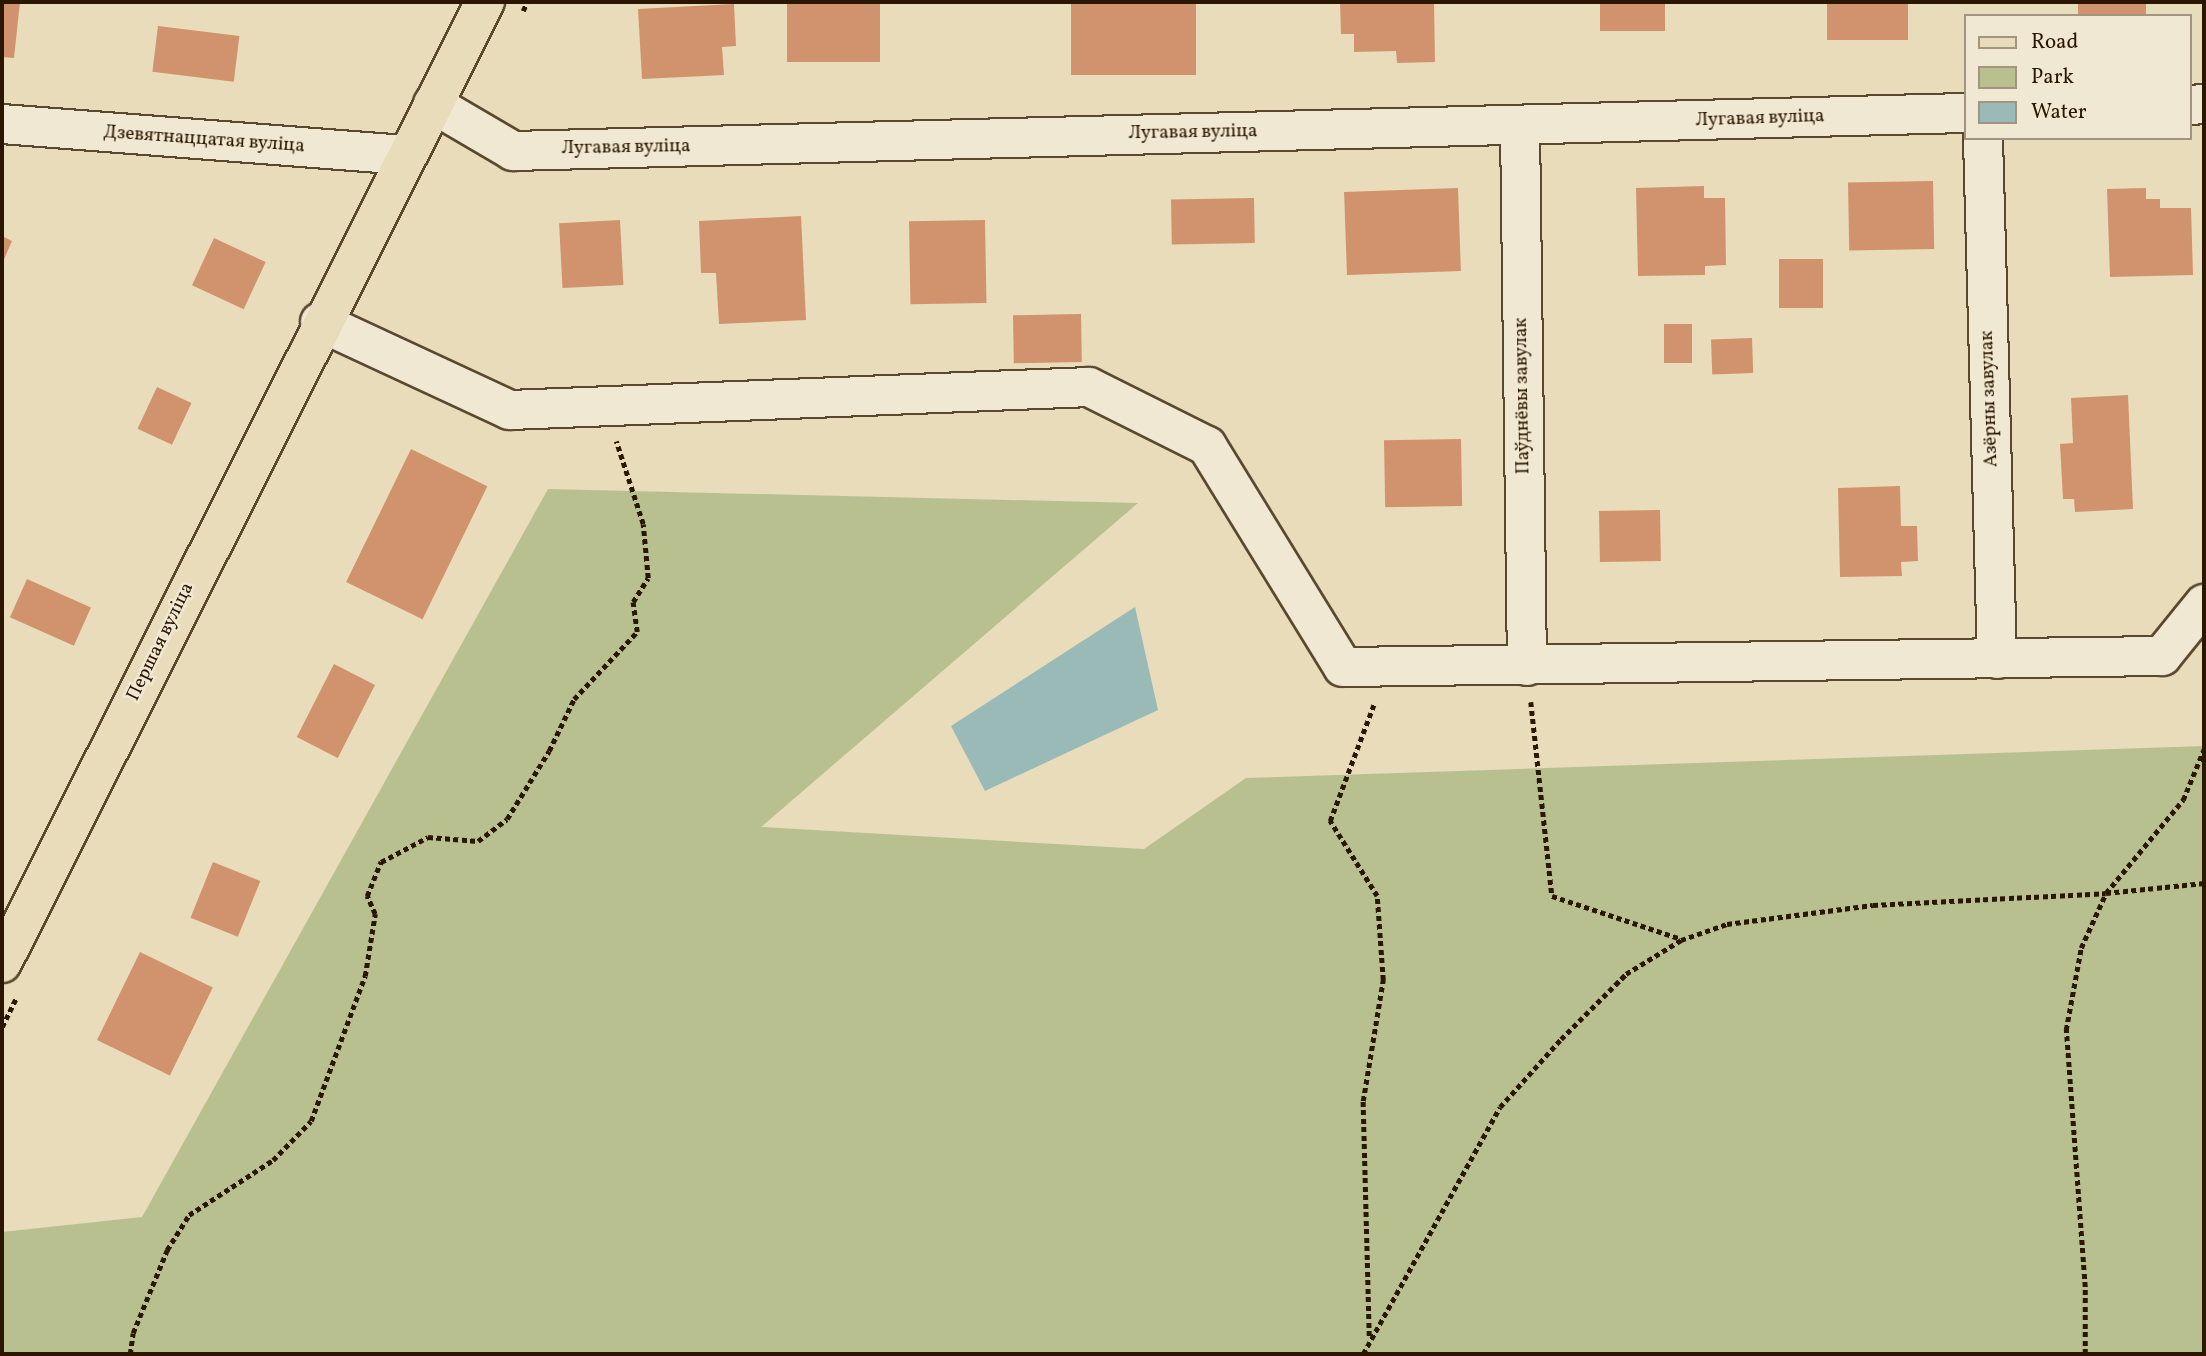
<!DOCTYPE html>
<meta charset="utf-8">
<style>
body{margin:0}
#map{position:relative;width:2206px;height:1356px;overflow:hidden;background:#e9dcbb;font-family:Vollkorn,serif}
div>[style]{position:absolute}
.green>*{inset:0;background:#b8c090}
.water>*{inset:0;background:#99bab7}
.building>*{inset:0;background:#d0936d;transform-origin:0 0}
.path>*{height:4.5px;margin-top:-2.25px;transform-origin:0;background:repeating-linear-gradient(90deg,#2b1700 0 5px,transparent 0 8.5px)}
.roads{filter:drop-shadow(2px 0 #5a482f) drop-shadow(-2px 0 #5a482f) drop-shadow(0 2px #5a482f) drop-shadow(0 -2px #5a482f)}
.minor>*{height:38px;margin:-19px;padding:0 19px;transform-origin:19px;border-radius:19px;background:#f1e8d3}
.major>*{height:38px;margin:-19px;padding:0 19px;transform-origin:19px;border-radius:19px;background:#e9dcbb}
span{translate:-50% -50%;white-space:nowrap;text-align:center;line-height:1.15;-webkit-text-stroke:5px #f1e8d3;paint-order:stroke}
.street-label{font-size:19px;color:#2b1700}
.frame{position:absolute;inset:0;border:4px solid #2b1700;pointer-events:none}
.legend{position:absolute;left:1964px;top:14px;width:228px;height:126px;box-sizing:border-box;background:#f1e8d3;border:2px solid #a2947f;margin:0;padding:9px 12px;list-style:none;font-size:21px;color:#2b1700}
.legend li{display:flex;align-items:center;gap:14px;height:35px}
.legend b{width:35px;border:2px solid #a2947f}
</style>
<div id="map">
<div class="green">
<div style="clip-path:polygon(548px 489px,1138px 503px,761px 827px,1144px 849px,1246px 778px,2204px 746px,2204px 1354px,2px 1354px,2px 1232px,142px 1217px)"></div>
</div>
<div class="water">
<div style="clip-path:polygon(1135px 607px,1158px 710px,985px 791px,951px 726px)"></div>
</div>
<div class="building">
<div style="clip-path:polygon(2px 2px,20px 2px,14px 58px,2px 57px)"></div>
<div style="left:787px;top:2px;width:93px;height:60px"></div>
<div style="left:1071px;top:2px;width:125px;height:73px"></div>
<div style="clip-path:polygon(1340px 2px,1434px 2px,1435px 62px,1397px 63px,1396px 51px,1354px 52px,1354px 34px,1341px 34px)"></div>
<div style="left:1600px;top:2px;width:65px;height:29px"></div>
<div style="left:1827px;top:2px;width:81px;height:38px"></div>
<div style="left:2078px;top:2px;width:68px;height:14px"></div>
<div style="clip-path:polygon(734px 4px,736px 46px,722px 47px,724px 75px,642px 79px,638px 9px)"></div>
<div style="left:158px;top:26px;width:82px;height:46px;rotate:7deg"></div>
<div style="left:1933px;top:181px;width:68px;height:85px;rotate:89deg"></div>
<div style="clip-path:polygon(1704px 186px,1704px 198px,1725px 198px,1726px 265px,1705px 266px,1705px 275px,1638px 276px,1636px 188px)"></div>
<div style="left:1458px;top:188px;width:83px;height:114px;rotate:88deg"></div>
<div style="clip-path:polygon(2146px 188px,2146px 199px,2160px 199px,2160px 208px,2191px 208px,2193px 275px,2110px 277px,2107px 189px)"></div>
<div style="left:1254px;top:198px;width:45px;height:83px;rotate:89deg"></div>
<div style="clip-path:polygon(801px 216px,806px 320px,719px 324px,716px 273px,701px 273px,699px 221px)"></div>
<div style="left:620px;top:220px;width:65px;height:61px;rotate:87deg"></div>
<div style="left:985px;top:220px;width:83px;height:76px;rotate:89deg"></div>
<div style="clip-path:polygon(2px 236px,12px 241px,2px 264px)"></div>
<div style="left:214px;top:238px;width:57px;height:52px;rotate:25deg"></div>
<div style="left:1779px;top:259px;width:44px;height:49px"></div>
<div style="left:1081px;top:314px;width:48px;height:68px;rotate:89deg"></div>
<div style="left:1664px;top:324px;width:28px;height:39px"></div>
<div style="left:1752px;top:338px;width:35px;height:41px;rotate:88deg"></div>
<div style="left:157px;top:387px;width:38px;height:46px;rotate:25deg"></div>
<div style="clip-path:polygon(2128px 395px,2133px 509px,2075px 512px,2074px 499px,2063px 499px,2060px 444px,2073px 443px,2071px 398px)"></div>
<div style="left:1461px;top:439px;width:67px;height:77px;rotate:89deg"></div>
<div style="left:411px;top:449px;width:85px;height:148px;rotate:26deg"></div>
<div style="clip-path:polygon(1900px 486px,1901px 526px,1917px 526px,1918px 561px,1901px 562px,1902px 576px,1840px 577px,1838px 488px)"></div>
<div style="left:1660px;top:510px;width:51px;height:61px;rotate:89deg"></div>
<div style="left:27px;top:579px;width:70px;height:42px;rotate:24deg"></div>
<div style="left:334px;top:664px;width:46px;height:82px;rotate:27deg"></div>
<div style="left:213px;top:862px;width:51px;height:60px;rotate:22deg"></div>
<div style="left:140px;top:952px;width:81px;height:98px;rotate:26deg"></div>
</div>
<div class="path">
<div style="left:523px;top:11px;width:10px;rotate:-66deg"></div>
<div style="left:1531px;top:702px;width:195px;rotate:83.8deg"></div>
<div style="left:1552px;top:896px;width:136px;rotate:18.4deg"></div>
<div style="left:2px;top:1027px;width:34px;rotate:-64deg"></div>
<div style="left:1369px;top:1336px;width:235px;rotate:-91.5deg"></div>
<div style="left:1363px;top:1101px;width:123px;rotate:-80.6deg"></div>
<div style="left:1383px;top:980px;width:84px;rotate:-94.1deg"></div>
<div style="left:1377px;top:896px;width:89px;rotate:-122.1deg"></div>
<div style="left:1330px;top:821px;width:125px;rotate:-69.4deg"></div>
<div style="left:130px;top:1354px;width:21px;rotate:-82deg"></div>
<div style="left:133px;top:1333px;width:90px;rotate:-67.7deg"></div>
<div style="left:167px;top:1250px;width:41px;rotate:-57.8deg"></div>
<div style="left:189px;top:1215px;width:100px;rotate:-33.2deg"></div>
<div style="left:273px;top:1160px;width:54px;rotate:-45.7deg"></div>
<div style="left:311px;top:1121px;width:155px;rotate:-69.6deg"></div>
<div style="left:365px;top:976px;width:63px;rotate:-80.8deg"></div>
<div style="left:375px;top:914px;width:20px;rotate:-114deg"></div>
<div style="left:367px;top:896px;width:37px;rotate:-68deg"></div>
<div style="left:381px;top:862px;width:53px;rotate:-28deg"></div>
<div style="left:428px;top:837px;width:50px;rotate:4.6deg"></div>
<div style="left:478px;top:841px;width:36px;rotate:-37deg"></div>
<div style="left:507px;top:819px;width:80px;rotate:-58.3deg"></div>
<div style="left:549px;top:751px;width:58px;rotate:-64.3deg"></div>
<div style="left:574px;top:699px;width:92px;rotate:-46.8deg"></div>
<div style="left:637px;top:632px;width:30px;rotate:-98deg"></div>
<div style="left:633px;top:602px;width:28px;rotate:-58deg"></div>
<div style="left:648px;top:578px;width:54px;rotate:-95.3deg"></div>
<div style="left:643px;top:524px;width:87px;rotate:-108deg"></div>
<div style="left:1363px;top:1354px;width:282px;rotate:-61deg"></div>
<div style="left:1500px;top:1107px;width:91px;rotate:-48.1deg"></div>
<div style="left:1561px;top:1039px;width:92px;rotate:-45deg"></div>
<div style="left:1626px;top:974px;width:65px;rotate:-31.7deg"></div>
<div style="left:1681px;top:940px;width:49px;rotate:-19.2deg"></div>
<div style="left:1727px;top:924px;width:147px;rotate:-7.4deg"></div>
<div style="left:1873px;top:905px;width:233px;rotate:-2.9deg"></div>
<div style="left:2106px;top:893px;width:121px;rotate:-50.4deg"></div>
<div style="left:2183px;top:800px;width:55px;rotate:-67.6deg"></div>
<div style="left:2085px;top:1354px;width:67px;rotate:-90deg"></div>
<div style="left:2085px;top:1287px;width:258px;rotate:-94.2deg"></div>
<div style="left:2066px;top:1030px;width:83px;rotate:-79.6deg"></div>
<div style="left:2081px;top:948px;width:60px;rotate:-65.6deg"></div>
<div style="left:2106px;top:893px;width:99px;rotate:-5.8deg"></div>
</div>
<div class="roads">
<div class="minor">
<div style="left:433px;top:104px;width:93px;rotate:30.4deg"></div>
<div style="left:513px;top:151px;width:1453px;rotate:-1.5deg"></div>
<div style="left:2190px;top:105px;width:14px;rotate:-4deg"></div>
<div style="left:2px;top:124px;width:404px;rotate:4.4deg"></div>
<div style="left:1520px;top:125px;width:541px;rotate:89.26deg"></div>
<div style="left:1983px;top:138px;width:521px;rotate:88.46deg"></div>
<div style="left:320px;top:322px;width:209px;rotate:24.9deg"></div>
<div style="left:510px;top:410px;width:579px;rotate:-2.27deg"></div>
<div style="left:1089px;top:387px;width:132px;rotate:26.6deg"></div>
<div style="left:1207px;top:446px;width:259px;rotate:58.4deg"></div>
<div style="left:1343px;top:667px;width:819px;rotate:-0.77deg"></div>
<div style="left:2162px;top:656px;width:67px;rotate:-51.1deg"></div>
</div>
<div class="major">
<div style="left:2px;top:963px;width:1076px;rotate:-63.32deg"></div>
</div>
</div>
<div class="street-label">
<span style="left:1760px;top:119px;rotate:-2deg">Лугавая вуліца</span>
<span style="left:1193px;top:133px;rotate:-1deg">Лугавая вуліца</span>
<span style="left:204px;top:140px;rotate:4deg">Дзевятнаццатая вуліца</span>
<span style="left:626px;top:148px;rotate:-1deg">Лугавая вуліца</span>
<span style="left:1523px;top:396px;rotate:-91deg">Паўднёвы завулак</span>
<span style="left:1990px;top:399px;rotate:-92deg">Азёрны завулак</span>
<span style="left:161px;top:642px;rotate:-64deg">Першая вуліца</span>
</div>
<div class="frame"></div>
<ul class="legend">
<li><b style="height:9px;background:#e9dcbb"></b>Road</li>
<li><b style="height:19px;background:#b8c090"></b>Park</li>
<li><b style="height:19px;background:#99bab7"></b>Water</li>
</ul>
</div>
